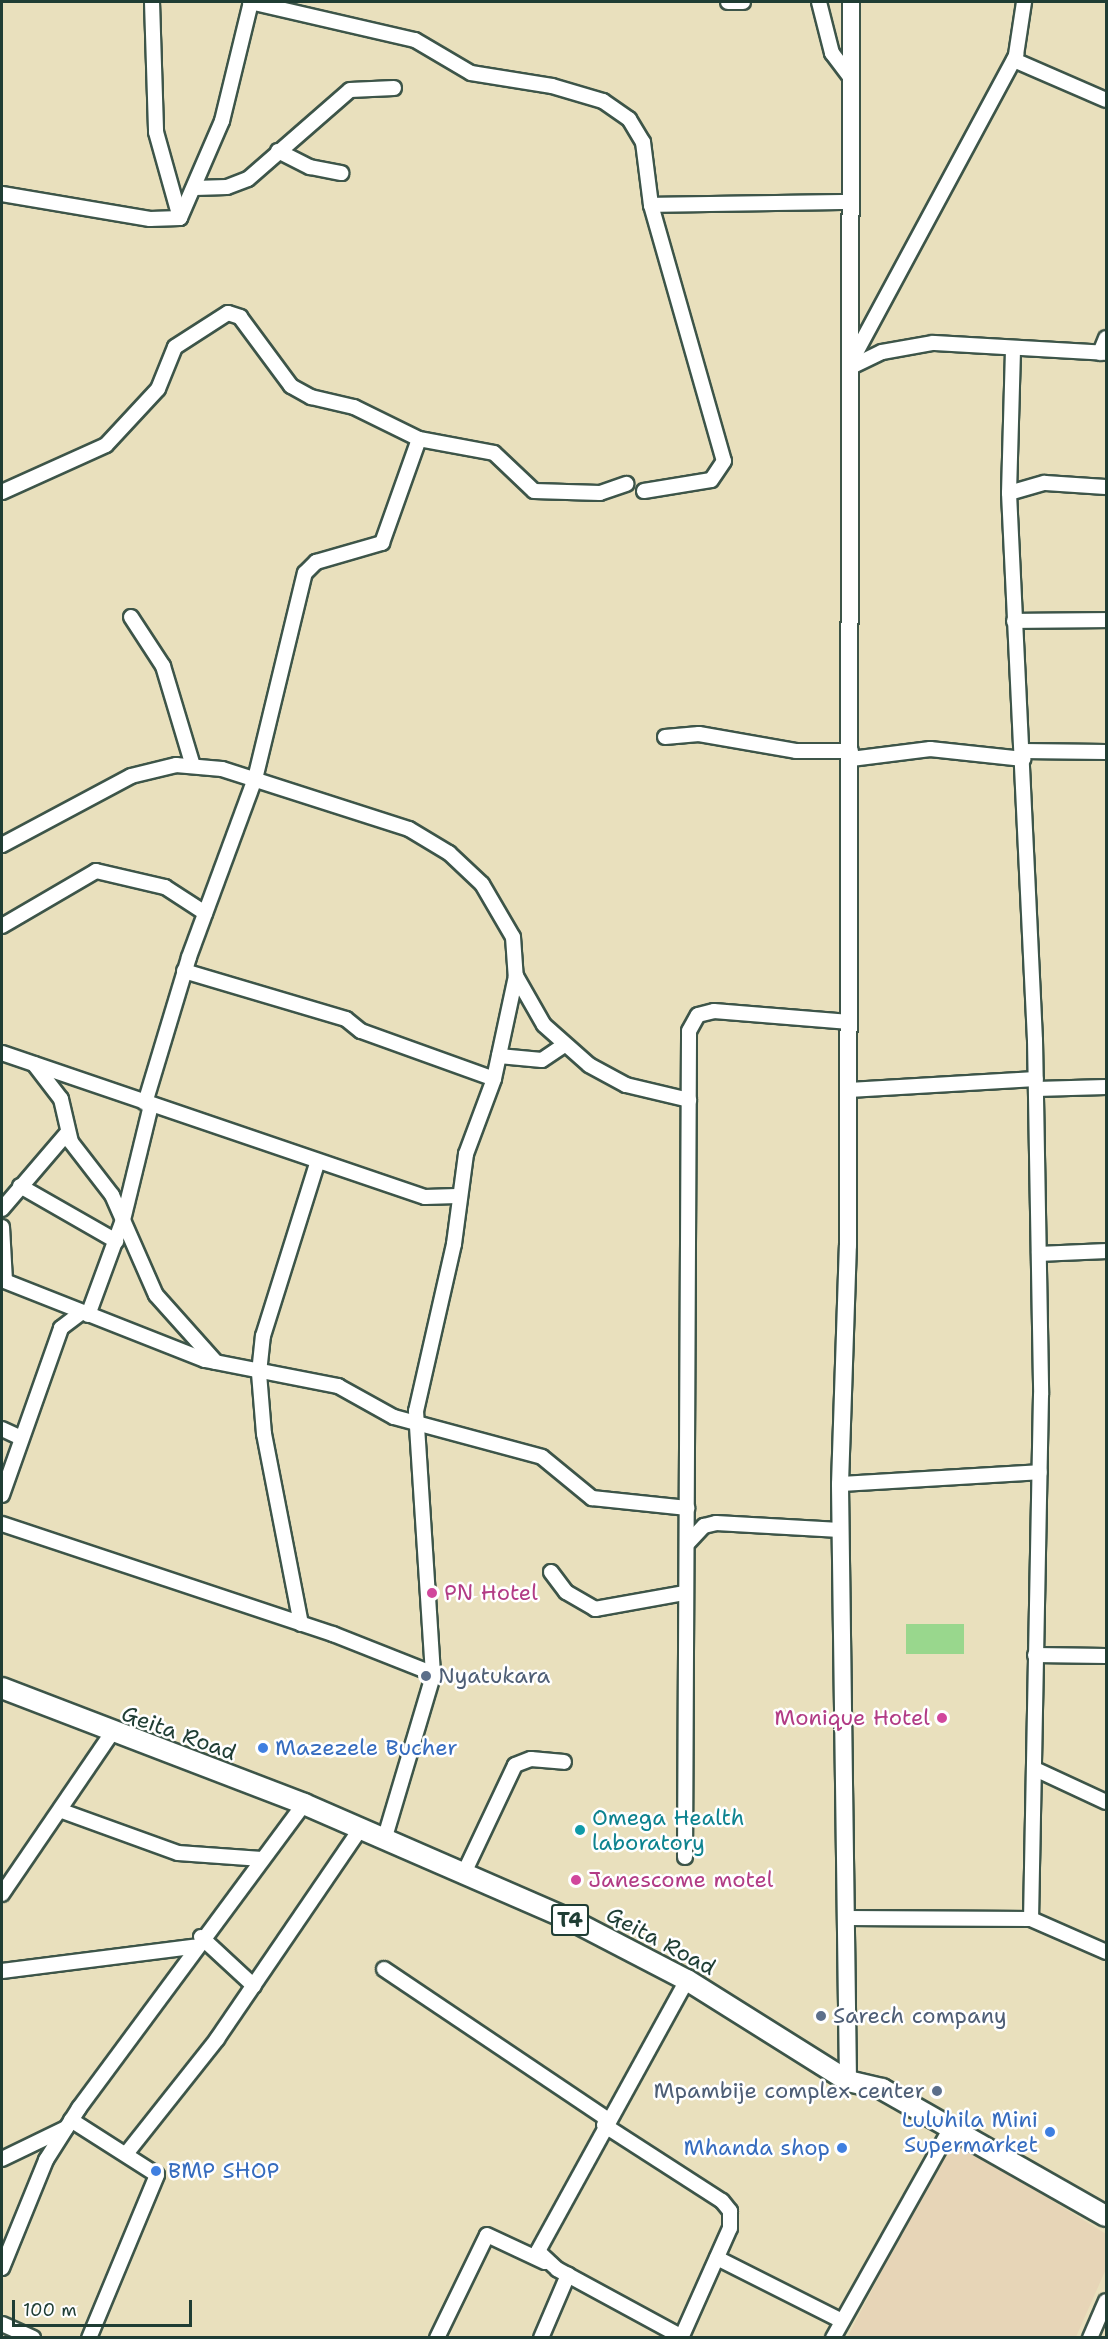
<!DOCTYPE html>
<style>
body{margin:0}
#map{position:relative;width:1108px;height:2339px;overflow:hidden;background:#e9e0bd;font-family:"Shantell Sans",sans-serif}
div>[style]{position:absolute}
.built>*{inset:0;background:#e7d5b7}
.green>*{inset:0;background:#99d78d;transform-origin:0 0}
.roads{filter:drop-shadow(2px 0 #3d5549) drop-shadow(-2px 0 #3d5549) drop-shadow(0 2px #3d5549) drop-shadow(0 -2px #3d5549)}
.minor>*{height:14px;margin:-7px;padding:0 7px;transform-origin:7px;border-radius:7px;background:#fff}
.major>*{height:16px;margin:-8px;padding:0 8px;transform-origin:8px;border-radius:8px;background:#fff}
.highway>*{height:20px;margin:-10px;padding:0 10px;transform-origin:10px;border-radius:10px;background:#fff}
.dots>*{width:16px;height:16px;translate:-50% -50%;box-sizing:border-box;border:3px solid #fff;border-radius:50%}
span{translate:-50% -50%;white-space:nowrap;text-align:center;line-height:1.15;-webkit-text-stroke:5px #fff;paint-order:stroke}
.shield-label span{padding:2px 4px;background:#fff;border:2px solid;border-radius:4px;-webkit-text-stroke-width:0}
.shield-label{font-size:21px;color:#1f3d34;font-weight:700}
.hotel-label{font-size:22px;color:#b23c85}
.left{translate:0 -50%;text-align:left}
.right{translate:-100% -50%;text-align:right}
.service-label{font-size:22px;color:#4e5e75}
.street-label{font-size:22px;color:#1f3d34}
.shop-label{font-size:22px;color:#366cbe}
.culture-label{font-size:22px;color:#0d838f}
.frame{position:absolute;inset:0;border:3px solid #1f3d34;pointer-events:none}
.scale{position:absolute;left:12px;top:2300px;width:180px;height:27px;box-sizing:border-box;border:3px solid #1f3d34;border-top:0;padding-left:8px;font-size:18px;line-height:21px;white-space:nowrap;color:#1f3d34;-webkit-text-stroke:4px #fff;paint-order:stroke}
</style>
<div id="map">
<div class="built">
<div style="clip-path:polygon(951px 2138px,1106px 2234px,1106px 2269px,1076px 2337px,847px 2338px)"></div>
</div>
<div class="green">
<div style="left:964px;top:1624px;width:30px;height:58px;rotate:90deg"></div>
</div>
<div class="roads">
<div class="minor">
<div style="left:152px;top:2px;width:130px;rotate:88.2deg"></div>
<div style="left:156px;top:132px;width:89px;rotate:74.4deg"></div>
<div style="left:250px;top:2px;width:169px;rotate:13deg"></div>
<div style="left:415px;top:40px;width:65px;rotate:30.5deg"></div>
<div style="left:471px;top:73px;width:82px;rotate:9.1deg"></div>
<div style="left:552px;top:86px;width:53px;rotate:16.4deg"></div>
<div style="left:603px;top:101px;width:32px;rotate:35deg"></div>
<div style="left:629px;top:119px;width:27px;rotate:59deg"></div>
<div style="left:643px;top:142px;width:64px;rotate:82.8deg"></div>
<div style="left:651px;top:205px;width:266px;rotate:74.1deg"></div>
<div style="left:724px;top:461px;width:23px;rotate:124deg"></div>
<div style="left:711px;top:480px;width:68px;rotate:170.7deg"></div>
<div style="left:728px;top:2px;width:15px"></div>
<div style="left:819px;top:2px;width:53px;rotate:75.7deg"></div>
<div style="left:832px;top:53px;width:31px;rotate:53deg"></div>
<div style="left:1014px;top:60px;width:100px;rotate:23.5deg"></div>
<div style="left:278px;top:151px;width:36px;rotate:27deg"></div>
<div style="left:310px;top:167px;width:32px;rotate:11deg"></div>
<div style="left:195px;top:188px;width:32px;rotate:-2deg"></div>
<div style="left:227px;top:187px;width:22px;rotate:-21deg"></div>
<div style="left:248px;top:179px;width:135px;rotate:-41.1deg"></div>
<div style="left:350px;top:90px;width:44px;rotate:-2.6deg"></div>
<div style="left:2px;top:194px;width:150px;rotate:9.6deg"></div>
<div style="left:150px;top:219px;width:30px;rotate:-2deg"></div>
<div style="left:180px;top:218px;width:106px;rotate:-66.6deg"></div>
<div style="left:222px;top:121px;width:122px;rotate:-76.3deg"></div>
<div style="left:651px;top:205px;width:200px;rotate:-0.9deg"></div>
<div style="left:1013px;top:350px;width:143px;rotate:91.6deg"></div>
<div style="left:1009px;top:493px;width:548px;rotate:87.28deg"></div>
<div style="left:1035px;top:1040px;width:355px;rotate:89deg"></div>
<div style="left:1041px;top:1395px;width:524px;rotate:91.09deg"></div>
<div style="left:1100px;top:353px;width:16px;rotate:-68deg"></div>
<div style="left:851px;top:362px;width:349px;rotate:-61.7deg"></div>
<div style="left:1016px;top:55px;width:54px;rotate:-81.4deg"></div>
<div style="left:851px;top:367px;width:34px;rotate:-26deg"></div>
<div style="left:882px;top:352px;width:52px;rotate:-10deg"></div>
<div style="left:933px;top:343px;width:173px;rotate:3.3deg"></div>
<div style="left:2px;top:492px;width:114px;rotate:-24.3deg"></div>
<div style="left:106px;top:445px;width:76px;rotate:-47.1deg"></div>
<div style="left:158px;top:389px;width:45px;rotate:-68deg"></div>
<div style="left:175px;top:347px;width:63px;rotate:-32.7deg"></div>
<div style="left:228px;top:313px;width:13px;rotate:18deg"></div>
<div style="left:240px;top:317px;width:86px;rotate:53.5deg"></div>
<div style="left:291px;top:386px;width:23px;rotate:29deg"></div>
<div style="left:311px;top:397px;width:44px;rotate:13.1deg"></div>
<div style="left:354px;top:407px;width:72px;rotate:26.2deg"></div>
<div style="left:419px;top:439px;width:76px;rotate:10.6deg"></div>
<div style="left:494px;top:453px;width:55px;rotate:43.5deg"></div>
<div style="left:534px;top:491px;width:66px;rotate:1.7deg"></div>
<div style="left:600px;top:493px;width:28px;rotate:-19deg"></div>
<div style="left:1009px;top:493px;width:37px;rotate:-16deg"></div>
<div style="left:1045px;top:483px;width:61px;rotate:3.8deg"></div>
<div style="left:131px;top:617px;width:59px;rotate:56.9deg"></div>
<div style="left:163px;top:666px;width:104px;rotate:73.3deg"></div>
<div style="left:1014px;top:621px;width:92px;rotate:-0.6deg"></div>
<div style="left:665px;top:737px;width:34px;rotate:-5deg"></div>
<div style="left:699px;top:734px;width:98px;rotate:9.9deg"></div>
<div style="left:796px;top:751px;width:55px"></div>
<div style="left:1022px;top:751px;width:84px;rotate:0.7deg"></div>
<div style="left:851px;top:759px;width:80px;rotate:-7.2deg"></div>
<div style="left:930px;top:749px;width:94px;rotate:6.1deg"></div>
<div style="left:2px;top:845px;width:146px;rotate:-28.1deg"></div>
<div style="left:131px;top:776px;width:46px;rotate:-13.7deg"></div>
<div style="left:176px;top:765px;width:46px;rotate:5deg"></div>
<div style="left:222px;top:769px;width:196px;rotate:17.8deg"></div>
<div style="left:409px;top:829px;width:47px;rotate:31deg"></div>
<div style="left:449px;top:853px;width:45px;rotate:43.2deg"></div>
<div style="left:482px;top:884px;width:61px;rotate:59.7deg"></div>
<div style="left:513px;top:937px;width:39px;rotate:86deg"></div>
<div style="left:516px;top:976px;width:105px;rotate:102.1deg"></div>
<div style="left:494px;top:1079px;width:80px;rotate:110.5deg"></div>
<div style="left:466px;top:1154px;width:91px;rotate:97.6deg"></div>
<div style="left:454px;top:1244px;width:171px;rotate:102.8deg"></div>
<div style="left:416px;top:1411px;width:266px;rotate:86.3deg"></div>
<div style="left:433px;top:1676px;width:171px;rotate:106.6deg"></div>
<div style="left:2px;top:926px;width:109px;rotate:-30.3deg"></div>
<div style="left:96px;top:871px;width:71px;rotate:13.1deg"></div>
<div style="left:165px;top:887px;width:48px;rotate:33deg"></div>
<div style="left:184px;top:971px;width:169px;rotate:16.5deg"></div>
<div style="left:346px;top:1019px;width:19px;rotate:39deg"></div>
<div style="left:361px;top:1031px;width:141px;rotate:19.8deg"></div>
<div style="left:516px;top:976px;width:56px;rotate:60.3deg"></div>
<div style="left:544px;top:1025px;width:60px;rotate:41.6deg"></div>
<div style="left:589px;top:1065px;width:42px;rotate:28.4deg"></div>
<div style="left:626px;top:1085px;width:65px;rotate:13.4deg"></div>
<div style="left:2px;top:1053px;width:447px;rotate:18.8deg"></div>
<div style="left:425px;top:1197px;width:32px;rotate:-2deg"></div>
<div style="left:499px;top:1056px;width:43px;rotate:5.3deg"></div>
<div style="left:542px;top:1060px;width:27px;rotate:-34deg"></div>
<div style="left:34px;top:1064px;width:44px;rotate:52.4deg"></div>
<div style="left:61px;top:1099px;width:44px;rotate:76.9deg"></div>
<div style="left:71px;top:1142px;width:67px;rotate:52.3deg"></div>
<div style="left:112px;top:1195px;width:109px;rotate:66.3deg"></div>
<div style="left:156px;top:1295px;width:90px;rotate:48.2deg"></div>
<div style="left:1036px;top:1089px;width:70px;rotate:-1.6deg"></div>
<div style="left:849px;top:1090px;width:187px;rotate:-3.4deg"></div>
<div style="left:145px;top:1103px;width:152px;rotate:-73.2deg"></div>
<div style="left:189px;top:957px;width:190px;rotate:-69.7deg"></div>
<div style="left:255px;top:779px;width:212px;rotate:-76.4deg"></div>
<div style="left:305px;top:573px;width:16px;rotate:-45deg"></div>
<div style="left:316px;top:562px;width:69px;rotate:-16.1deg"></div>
<div style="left:382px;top:543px;width:110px;rotate:-70.4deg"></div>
<div style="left:20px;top:1186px;width:111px;rotate:29.8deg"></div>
<div style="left:2px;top:1209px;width:101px;rotate:-49.4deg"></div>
<div style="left:2px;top:1227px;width:54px;rotate:86.8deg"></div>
<div style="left:1039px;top:1254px;width:67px;rotate:-2.6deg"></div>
<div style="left:2px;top:1280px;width:218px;rotate:21.5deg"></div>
<div style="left:205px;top:1360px;width:136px;rotate:11.1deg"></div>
<div style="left:338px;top:1386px;width:64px;rotate:29deg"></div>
<div style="left:394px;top:1417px;width:153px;rotate:15.1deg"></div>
<div style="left:542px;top:1457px;width:65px;rotate:39.4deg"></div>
<div style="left:592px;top:1498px;width:96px;rotate:6deg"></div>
<div style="left:88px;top:1315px;width:101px;rotate:-69.8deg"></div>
<div style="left:123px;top:1220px;width:118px;rotate:-76.3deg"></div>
<div style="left:2px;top:1429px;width:21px;rotate:25deg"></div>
<div style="left:840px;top:1484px;width:200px;rotate:-3.4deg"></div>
<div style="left:2px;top:1495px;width:177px;rotate:-70.5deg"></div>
<div style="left:61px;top:1328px;width:25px;rotate:-37deg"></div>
<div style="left:2px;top:1524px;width:349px;rotate:18.4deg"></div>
<div style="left:333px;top:1634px;width:109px;rotate:21.6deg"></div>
<div style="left:687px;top:1544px;width:25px;rotate:-47deg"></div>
<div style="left:704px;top:1526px;width:12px;rotate:-14deg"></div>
<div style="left:716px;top:1523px;width:124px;rotate:3.2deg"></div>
<div style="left:551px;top:1572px;width:25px;rotate:53deg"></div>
<div style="left:566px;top:1592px;width:34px;rotate:30deg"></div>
<div style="left:595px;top:1609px;width:90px;rotate:-10.2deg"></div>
<div style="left:301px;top:1624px;width:194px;rotate:-101deg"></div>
<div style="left:264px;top:1434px;width:61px;rotate:-94.7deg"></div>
<div style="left:259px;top:1373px;width:37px;rotate:-84deg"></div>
<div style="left:263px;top:1336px;width:183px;rotate:-72.6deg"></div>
<div style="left:1035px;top:1655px;width:71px;rotate:0.8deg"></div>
<div style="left:1035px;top:1769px;width:78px;rotate:24.9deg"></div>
<div style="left:62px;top:1811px;width:123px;rotate:19.9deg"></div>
<div style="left:178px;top:1853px;width:84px;rotate:4.1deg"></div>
<div style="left:685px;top:1857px;width:826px;rotate:-89.72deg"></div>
<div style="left:689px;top:1031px;width:18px;rotate:-61deg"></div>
<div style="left:698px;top:1015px;width:16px;rotate:-14deg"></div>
<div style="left:714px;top:1011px;width:136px;rotate:4.6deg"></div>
<div style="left:464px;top:1873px;width:119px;rotate:-64.7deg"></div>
<div style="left:515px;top:1765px;width:17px;rotate:-21deg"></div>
<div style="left:531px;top:1759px;width:33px;rotate:5deg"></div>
<div style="left:2px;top:1894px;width:195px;rotate:-55.7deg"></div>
<div style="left:846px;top:1918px;width:185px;rotate:0.3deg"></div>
<div style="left:1031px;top:1919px;width:82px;rotate:23.7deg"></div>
<div style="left:201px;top:1937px;width:72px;rotate:42.8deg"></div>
<div style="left:384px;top:1969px;width:269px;rotate:33.9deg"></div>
<div style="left:2px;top:1971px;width:193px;rotate:-7.2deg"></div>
<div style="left:71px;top:2120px;width:102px;rotate:32.6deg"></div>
<div style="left:157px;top:2175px;width:177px;rotate:112.6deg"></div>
<div style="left:604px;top:2125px;width:140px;rotate:32.8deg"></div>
<div style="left:722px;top:2201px;width:13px;rotate:51deg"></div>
<div style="left:730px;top:2211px;width:17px;rotate:90deg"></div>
<div style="left:730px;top:2228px;width:120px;rotate:114deg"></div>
<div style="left:126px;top:2154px;width:147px;rotate:-51.6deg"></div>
<div style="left:217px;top:2039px;width:254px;rotate:-55.7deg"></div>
<div style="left:2px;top:2159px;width:71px;rotate:-25.8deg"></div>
<div style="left:717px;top:2258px;width:140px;rotate:26.7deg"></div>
<div style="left:2px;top:2268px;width:117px;rotate:-67.8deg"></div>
<div style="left:46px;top:2160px;width:62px;rotate:-57.6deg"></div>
<div style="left:79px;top:2108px;width:378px;rotate:-53.5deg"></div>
<div style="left:2px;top:2324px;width:34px;rotate:24deg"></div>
<div style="left:682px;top:2337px;width:142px;rotate:-151.5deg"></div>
<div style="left:557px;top:2269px;width:26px;rotate:-137deg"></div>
<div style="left:538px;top:2251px;width:309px;rotate:-61.2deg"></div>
<div style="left:437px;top:2338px;width:114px;rotate:-64.1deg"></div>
<div style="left:487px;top:2235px;width:64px;rotate:25deg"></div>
<div style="left:541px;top:2338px;width:69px;rotate:-66.8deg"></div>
<div style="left:833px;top:2338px;width:237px;rotate:-60.7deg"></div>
<div style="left:1090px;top:2338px;width:40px;rotate:-66.6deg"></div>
</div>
<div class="major">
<div style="left:848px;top:2081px;width:597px;rotate:-90.77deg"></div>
<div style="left:840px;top:1484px;width:239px;rotate:-88.1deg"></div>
<div style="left:848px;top:1245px;width:1243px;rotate:-89.86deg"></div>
</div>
<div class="highway">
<div style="left:2px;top:1688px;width:324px;rotate:21deg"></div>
<div style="left:304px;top:1804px;width:293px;rotate:23.5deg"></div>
<div style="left:573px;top:1921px;width:128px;rotate:27.4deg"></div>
<div style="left:687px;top:1980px;width:190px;rotate:32.1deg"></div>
<div style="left:848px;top:2081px;width:35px;rotate:13deg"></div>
<div style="left:882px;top:2089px;width:257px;rotate:29.6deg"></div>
</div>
</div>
<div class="dots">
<div style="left:432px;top:1593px;background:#d1479c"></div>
<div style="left:426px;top:1676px;background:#5c6f8a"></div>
<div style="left:942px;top:1718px;background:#d1479c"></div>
<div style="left:263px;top:1748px;background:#3f7fe0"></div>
<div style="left:580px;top:1830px;background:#0f9aa8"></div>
<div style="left:576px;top:1880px;background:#d1479c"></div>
<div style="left:821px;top:2016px;background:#5c6f8a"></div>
<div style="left:937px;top:2091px;background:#5c6f8a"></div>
<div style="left:1050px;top:2132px;background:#3f7fe0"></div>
<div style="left:842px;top:2148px;background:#3f7fe0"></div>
<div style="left:156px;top:2171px;background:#3f7fe0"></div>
</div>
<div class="shield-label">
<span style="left:570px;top:1920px">T4</span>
</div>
<div class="hotel-label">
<span class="left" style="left:444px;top:1593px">PN Hotel</span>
<span class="right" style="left:930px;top:1718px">Monique Hotel</span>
<span class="left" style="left:588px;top:1880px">Janescome motel</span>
</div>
<div class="service-label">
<span class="left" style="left:438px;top:1676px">Nyatukara</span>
<span class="left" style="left:833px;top:2016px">Sarech company</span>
<span class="right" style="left:925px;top:2091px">Mpambije complex center</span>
</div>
<div class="street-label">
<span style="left:179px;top:1733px;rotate:20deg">Geita Road</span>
<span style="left:661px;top:1941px;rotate:28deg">Geita Road</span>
</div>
<div class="shop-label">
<span class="left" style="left:275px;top:1748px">Mazezele Bucher</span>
<span class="right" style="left:1038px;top:2132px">Luluhila Mini<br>Supermarket</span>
<span class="right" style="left:830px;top:2148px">Mhanda shop</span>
<span class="left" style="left:168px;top:2171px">BMP SHOP</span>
</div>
<div class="culture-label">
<span class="left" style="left:592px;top:1830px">Omega Health<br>laboratory</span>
</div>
<div class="frame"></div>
<div class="scale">100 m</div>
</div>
